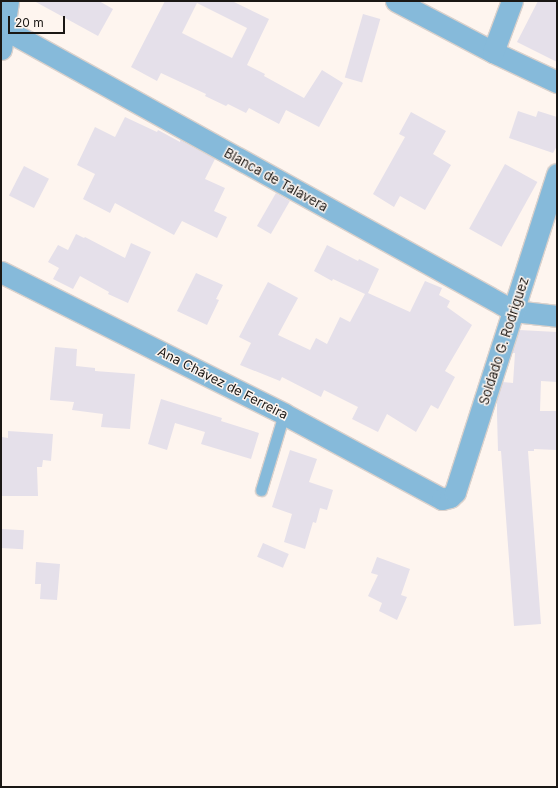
<!DOCTYPE html>
<meta charset="utf-8">
<style>
body{margin:0}
#map{position:relative;width:558px;height:788px;overflow:hidden;background:#fef5ef;font-family:Inter,sans-serif}
div>[style]{position:absolute}
.building>*{inset:0;background:#e5e0ea;transform-origin:0 0}
.roads{filter:drop-shadow(1px 0 #dad1cc) drop-shadow(-1px 0 #dad1cc) drop-shadow(0 1px #dad1cc) drop-shadow(0 -1px #dad1cc)}
.service>*{height:11px;margin:-5.5px;padding:0 5.5px;transform-origin:5.5px;border-radius:5.5px;background:#86bada}
.minor>*{height:21px;margin:-10.5px;padding:0 10.5px;transform-origin:10.5px;border-radius:10.5px;background:#86bada}
span{translate:-50% -50%;white-space:nowrap;text-align:center;line-height:1.15;-webkit-text-stroke:3px #fef5ef;paint-order:stroke}
.street-label{font-size:13px;color:#1a1714}
.frame{position:absolute;inset:0;border:2px solid #1a1714;pointer-events:none}
.scale{position:absolute;left:8px;top:16px;width:57px;height:18px;box-sizing:border-box;border:2px solid #1a1714;border-top:0;padding-left:5px;font-size:12px;line-height:14px;white-space:nowrap;color:#1a1714;-webkit-text-stroke:3px #fef5ef;paint-order:stroke}
</style>
<div id="map">
<div class="building">
<div style="clip-path:polygon(34px 1px,99px 1px,113px 9px,98px 36px)"></div>
<div style="clip-path:polygon(evenodd,165px 1px,232px 1px,269px 19px,247px 65px,265px 74px,264px 76px,304px 98px,322px 70px,343px 83px,319px 127px,286px 110px,279px 124px,249px 108px,246px 113px,228px 104px,226px 106px,205px 96px,206px 94px,161px 73px,157px 81px,131px 67px,165px 1px,197px 3px,247px 28px,232px 58px,182px 33px,197px 3px)"></div>
<div style="clip-path:polygon(538px 1px,557px 1px,557px 62px,517px 42px)"></div>
<div style="left:363px;top:14px;width:18px;height:66px;rotate:16deg"></div>
<div style="clip-path:polygon(518px 111px,536px 117px,538px 111px,557px 117px,557px 146px,553px 153px,509px 138px)"></div>
<div style="clip-path:polygon(411px 112px,446px 131px,433px 154px,451px 165px,425px 210px,400px 196px,394px 207px,373px 194px,405px 137px,399px 134px)"></div>
<div style="clip-path:polygon(125px 117px,157px 132px,158px 130px,180px 142px,180px 140px,215px 159px,205px 179px,225px 188px,214px 211px,227px 217px,217px 238px,182px 221px,174px 235px,115px 203px,110px 213px,83px 199px,95px 174px,77px 165px,95px 127px,115px 137px)"></div>
<div style="left:505px;top:164px;width:37px;height:74px;rotate:29deg"></div>
<div style="left:24px;top:166px;width:28px;height:33px;rotate:27deg"></div>
<div style="left:276px;top:193px;width:16px;height:38px;rotate:30deg"></div>
<div style="clip-path:polygon(76px 234px,84px 238px,85px 237px,125px 258px,131px 243px,151px 252px,128px 303px,108px 294px,109px 292px,80px 276px,73px 289px,53px 279px,59px 268px,48px 262px,58px 245px,68px 250px)"></div>
<div style="clip-path:polygon(327px 245px,358px 261px,359px 259px,379px 269px,368px 293px,410px 312px,425px 281px,442px 288px,439px 295px,450px 301px,447px 307px,472px 325px,445px 371px,455px 377px,438px 409px,431px 405px,416px 432px,387px 414px,378px 432px,352px 419px,358px 407px,324px 390px,321px 397px,282px 377px,280px 381px,240px 365px,251px 343px,239px 337px,268px 282px,298px 298px,278px 335px,310px 350px,316px 338px,327px 344px,340px 317px,350px 322px,365px 294px,333px 279px,332px 281px,314px 271px)"></div>
<div style="clip-path:polygon(196px 273px,223px 285px,216px 299px,219px 300px,207px 325px,177px 311px)"></div>
<div style="clip-path:polygon(519px 330px,557px 332px,557px 382px,541px 381px,540px 411px,557px 411px,557px 450px,534px 449px,534px 451px,528px 451px,541px 624px,514px 626px,501px 451px,498px 451px,497px 414px,497px 399px,503px 382px,513px 383px,515px 353px,512px 353px)"></div>
<div style="clip-path:polygon(55px 347px,77px 349px,76px 366px,95px 368px,95px 371px,135px 374px,130px 429px,101px 427px,103px 414px,72px 410px,74px 402px,50px 400px)"></div>
<div style="clip-path:polygon(161px 399px,222px 418px,221px 421px,259px 433px,251px 459px,201px 444px,205px 432px,175px 423px,167px 450px,148px 444px)"></div>
<div style="clip-path:polygon(8px 431px,53px 434px,51px 461px,43px 460px,42px 467px,37px 467px,38px 496px,1px 496px,2px 437px,8px 438px)"></div>
<div style="clip-path:polygon(290px 450px,317px 459px,309px 482px,333px 490px,327px 510px,320px 508px,316px 523px,313px 522px,305px 549px,284px 542px,292px 514px,272px 507px)"></div>
<div style="left:2px;top:529px;width:22px;height:19px;rotate:3deg"></div>
<div style="left:263px;top:543px;width:28px;height:15px;rotate:23deg"></div>
<div style="clip-path:polygon(377px 557px,410px 569px,401px 595px,407px 597px,397px 620px,379px 611px,382px 603px,368px 596px,378px 575px,371px 573px)"></div>
<div style="clip-path:polygon(36px 562px,60px 564px,57px 600px,40px 599px,41px 584px,35px 584px)"></div>
</div>
<div class="roads">
<div class="service">
<div style="left:261px;top:490px;width:79px;rotate:-73.2deg"></div>
</div>
<div class="minor">
<div style="left:396px;top:1px;width:110px;rotate:27.7deg"></div>
<div style="left:493px;top:52px;width:71px;rotate:25.1deg"></div>
<div style="left:1px;top:27px;width:586px;rotate:28.97deg"></div>
<div style="left:514px;top:311px;width:43px;rotate:6.6deg"></div>
<div style="left:1px;top:49px;width:49px;rotate:-81.7deg"></div>
<div style="left:493px;top:52px;width:54px;rotate:-69.6deg"></div>
<div style="left:1px;top:272px;width:317px;rotate:26.6deg"></div>
<div style="left:284px;top:414px;width:179px;rotate:28.3deg"></div>
<div style="left:442px;top:499px;width:8px;rotate:-14deg"></div>
<div style="left:450px;top:497px;width:7px;rotate:-45deg"></div>
<div style="left:455px;top:492px;width:334px;rotate:-72.2deg"></div>
</div>
</div>
<div class="street-label">
<span style="left:276px;top:180px;rotate:29deg">Blanca de Talavera</span>
<span style="left:504px;top:341px;rotate:-72deg">Soldado G. Rodriguez</span>
<span style="left:223px;top:383px;rotate:27deg">Ana Chávez de Ferreira</span>
</div>
<div class="frame"></div>
<div class="scale">20 m</div>
</div>
